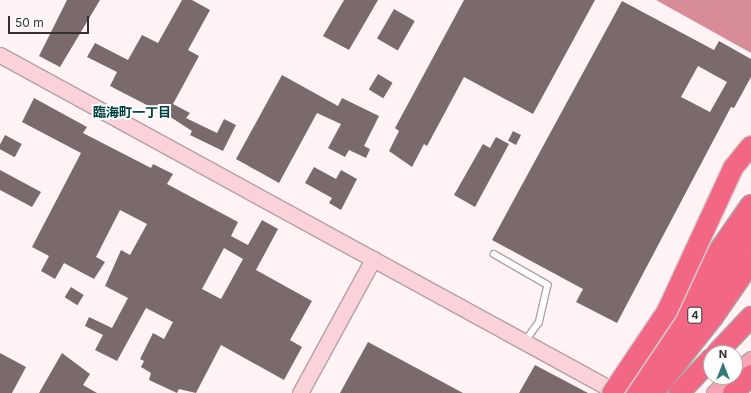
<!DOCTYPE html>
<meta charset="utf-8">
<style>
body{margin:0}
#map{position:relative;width:751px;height:393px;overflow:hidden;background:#fff3f5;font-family:Inter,"Noto Sans JP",sans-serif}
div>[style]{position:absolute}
.water>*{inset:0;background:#d88c97}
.building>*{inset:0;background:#7a6a6c;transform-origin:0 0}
.roads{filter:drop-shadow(1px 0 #b2a1a3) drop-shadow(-1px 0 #b2a1a3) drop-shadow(0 1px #b2a1a3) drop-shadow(0 -1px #b2a1a3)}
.lane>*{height:5.5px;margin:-2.75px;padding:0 2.75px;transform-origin:2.75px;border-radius:2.75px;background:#fff}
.secondary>*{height:15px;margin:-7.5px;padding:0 7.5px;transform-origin:7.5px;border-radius:7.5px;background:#fbd1da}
.primary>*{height:17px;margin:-8.5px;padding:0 8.5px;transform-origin:8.5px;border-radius:8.5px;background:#f7a4b5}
.highway>*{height:20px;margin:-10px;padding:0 10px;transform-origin:10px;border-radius:10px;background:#f26783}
.bridges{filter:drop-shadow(1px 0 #d3d1d2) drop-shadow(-1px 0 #d3d1d2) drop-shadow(0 1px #d3d1d2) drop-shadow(0 -1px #d3d1d2)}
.highway-bridge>*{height:20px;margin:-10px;padding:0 10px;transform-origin:10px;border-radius:10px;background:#f26783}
span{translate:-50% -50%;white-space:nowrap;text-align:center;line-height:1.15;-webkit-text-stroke:4px #fff;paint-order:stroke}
.shield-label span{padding:1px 3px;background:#fff;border:1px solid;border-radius:3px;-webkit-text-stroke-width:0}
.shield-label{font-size:11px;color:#373031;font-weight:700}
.neighbourhood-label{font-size:13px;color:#00413f;font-weight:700}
.north{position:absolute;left:703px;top:345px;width:40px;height:40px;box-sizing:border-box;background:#fff;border:1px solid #afacad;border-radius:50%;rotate:0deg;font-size:11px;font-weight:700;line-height:16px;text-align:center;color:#373031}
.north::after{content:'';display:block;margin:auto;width:14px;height:18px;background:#317a76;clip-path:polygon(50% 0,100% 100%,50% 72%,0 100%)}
.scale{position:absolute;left:8px;top:16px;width:81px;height:18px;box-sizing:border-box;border:2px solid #373031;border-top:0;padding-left:5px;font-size:12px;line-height:14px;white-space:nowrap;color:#373031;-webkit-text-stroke:3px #fff;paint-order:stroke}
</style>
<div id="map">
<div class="water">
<div style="clip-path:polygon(656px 0,751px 0,751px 53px)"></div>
</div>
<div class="building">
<div style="clip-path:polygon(67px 0,100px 0,60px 67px,39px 56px)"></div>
<div style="clip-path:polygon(182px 0,192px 0,210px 10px,188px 50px,199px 56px,173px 104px,190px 113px,186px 118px,217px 133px,224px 119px,236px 125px,223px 151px,190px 135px,192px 131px,172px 118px,110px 86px,117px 72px,87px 57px,95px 43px,128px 60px,142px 35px,158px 43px)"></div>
<div style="clip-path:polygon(344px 0,378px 0,349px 50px,323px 36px)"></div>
<div style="clip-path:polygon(464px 0,595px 0,533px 114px,464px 77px,427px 146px,424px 144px,412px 167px,389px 151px,399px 131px,395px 128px)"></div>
<div style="clip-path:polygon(evenodd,622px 1px,714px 50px,719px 41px,751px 59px,751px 77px,734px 108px,731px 107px,617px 323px,576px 302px,583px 289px,492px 240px,622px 1px,698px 66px,727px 82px,710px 112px,681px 97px,698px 66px)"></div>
<div style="left:394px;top:9px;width:24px;height:34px;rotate:30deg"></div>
<div style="left:378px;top:74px;width:17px;height:18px;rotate:31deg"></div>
<div style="clip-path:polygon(282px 75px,338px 106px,342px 98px,379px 116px,364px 146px,370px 149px,366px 158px,349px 150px,345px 157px,328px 148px,341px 124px,317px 113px,279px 183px,236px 159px)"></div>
<div style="clip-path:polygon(evenodd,34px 98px,87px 127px,83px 133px,151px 168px,153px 164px,173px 174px,167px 184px,238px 222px,231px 236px,248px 245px,262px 220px,278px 229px,256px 270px,312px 301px,290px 340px,302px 347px,284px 380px,221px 345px,196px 393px,179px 389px,177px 393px,149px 380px,151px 373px,141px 367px,144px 361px,140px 359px,153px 333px,164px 339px,173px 322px,146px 308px,117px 361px,95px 350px,103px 335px,85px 326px,89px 317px,112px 328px,128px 298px,105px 286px,121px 250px,130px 255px,147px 224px,120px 210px,96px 257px,105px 262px,94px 279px,64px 263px,55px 279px,41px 271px,49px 256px,32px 247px,81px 153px,22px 122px,34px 98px,224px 248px,243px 259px,221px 299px,202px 289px,224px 248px)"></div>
<div style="left:513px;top:131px;width:9px;height:11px;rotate:27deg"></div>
<div style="left:5px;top:135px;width:19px;height:15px;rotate:28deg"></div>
<div style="clip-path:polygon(496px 137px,509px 144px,475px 207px,454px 195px,483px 144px,490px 148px)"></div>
<div style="clip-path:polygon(314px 167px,336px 179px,341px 170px,357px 179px,341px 210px,329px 203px,332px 198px,305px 183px)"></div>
<div style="clip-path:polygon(0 170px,41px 192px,32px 207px,0 190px)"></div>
<div style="left:71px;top:287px;width:15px;height:12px;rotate:32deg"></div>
<div style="clip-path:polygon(368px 342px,463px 393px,340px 393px)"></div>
<div style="clip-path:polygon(0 353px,26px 367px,12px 393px,0 393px)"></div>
<div style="clip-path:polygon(62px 353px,90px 374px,83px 385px,97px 393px,39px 393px)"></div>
<div style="clip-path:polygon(535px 365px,588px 393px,519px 393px)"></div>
</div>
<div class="roads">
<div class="lane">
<div style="left:494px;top:254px;width:62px;rotate:29.9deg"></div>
<div style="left:548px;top:285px;width:39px;rotate:103deg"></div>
<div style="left:539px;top:323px;width:22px;rotate:126deg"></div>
</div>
<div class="secondary">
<div style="left:0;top:55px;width:704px;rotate:28.68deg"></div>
<div style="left:300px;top:393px;width:153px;rotate:-61.4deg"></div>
</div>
<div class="primary">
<div style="left:735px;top:375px;width:22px;rotate:-43deg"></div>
<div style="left:715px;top:393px;width:24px;rotate:-42deg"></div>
</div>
<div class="highway">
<div style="left:664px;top:330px;width:152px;rotate:-55.2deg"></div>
<div style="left:717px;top:353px;width:50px;rotate:-46.6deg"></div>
<div style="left:633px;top:393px;width:108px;rotate:-51.8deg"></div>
<div style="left:700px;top:308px;width:91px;rotate:-55.8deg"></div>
<div style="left:653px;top:393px;width:97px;rotate:-51.7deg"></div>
<div style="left:713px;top:317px;width:67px;rotate:-55.4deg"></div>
<div style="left:679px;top:393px;width:47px;rotate:-46.7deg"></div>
<div style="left:733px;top:393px;width:25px;rotate:-45deg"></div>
</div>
</div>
<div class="bridges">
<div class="highway-bridge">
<div style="left:612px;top:393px;width:99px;rotate:-56.1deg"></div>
<div style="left:667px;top:311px;width:157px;rotate:-65.2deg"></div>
<div style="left:733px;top:168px;width:28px;rotate:-51deg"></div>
</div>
</div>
<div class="shield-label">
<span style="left:695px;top:315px">4</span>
</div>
<div class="neighbourhood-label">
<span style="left:132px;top:112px">臨海町一丁目</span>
</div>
<div class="north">N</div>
<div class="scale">50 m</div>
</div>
